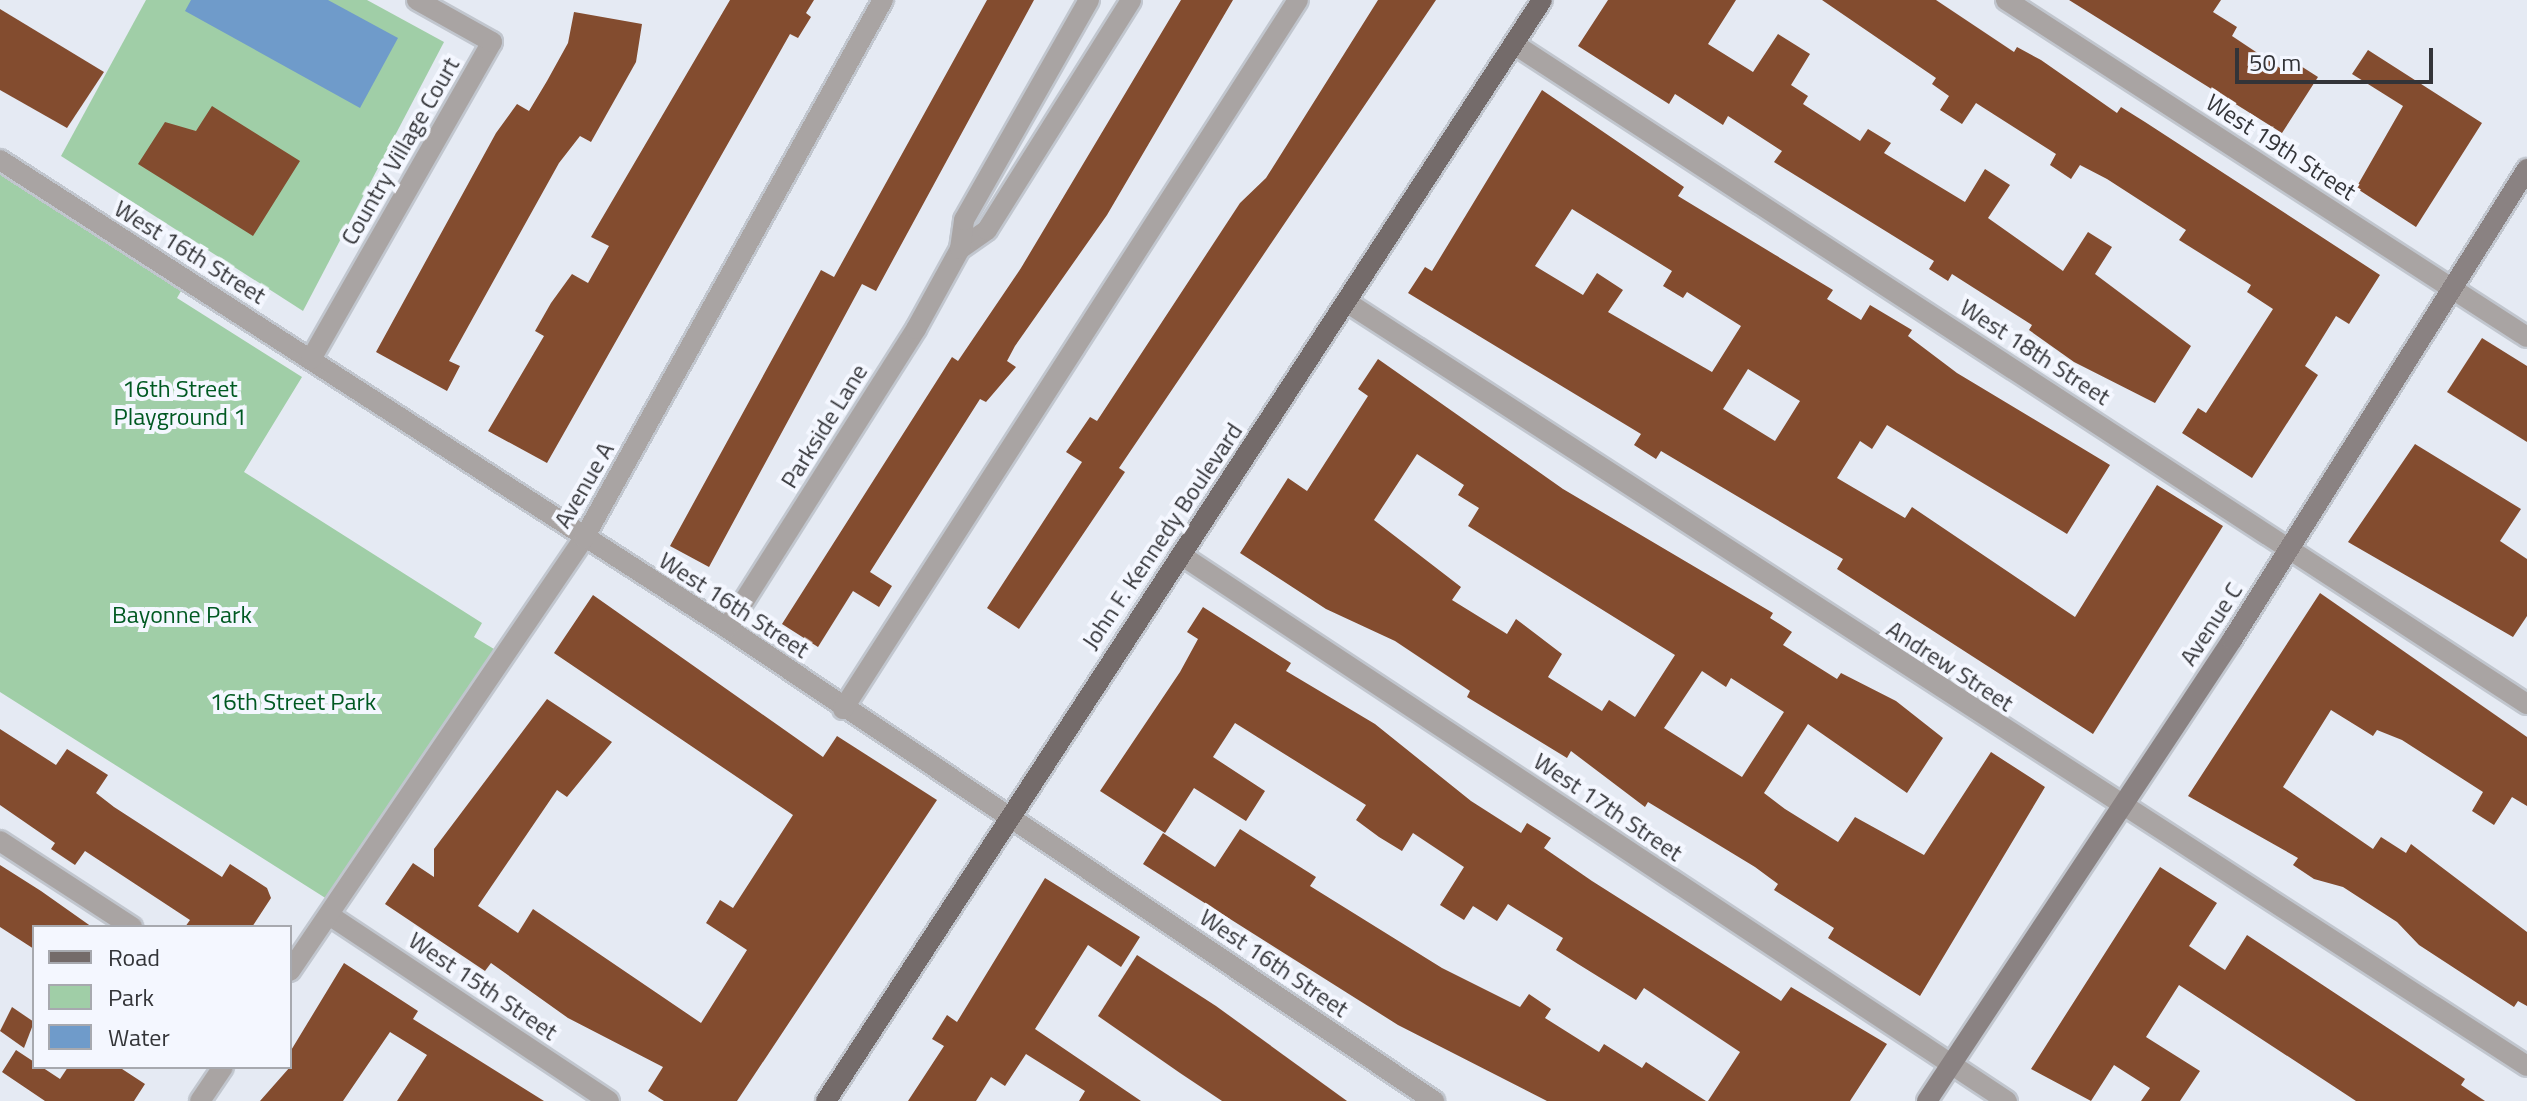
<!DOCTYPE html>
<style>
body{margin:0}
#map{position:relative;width:2527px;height:1101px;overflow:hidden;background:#e5eaf3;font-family:"Titillium Web",sans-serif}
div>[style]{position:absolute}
.green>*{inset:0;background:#a0cea7}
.water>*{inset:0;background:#6f9bca}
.building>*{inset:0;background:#834c2f}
.roads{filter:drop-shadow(2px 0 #c1c6ce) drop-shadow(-2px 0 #c1c6ce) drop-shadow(0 2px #c1c6ce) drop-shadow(0 -2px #c1c6ce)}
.minor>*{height:20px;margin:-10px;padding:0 10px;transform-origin:10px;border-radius:10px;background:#a9a4a3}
.tertiary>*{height:20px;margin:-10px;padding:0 10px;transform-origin:10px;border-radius:10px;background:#a9a4a3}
.secondary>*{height:20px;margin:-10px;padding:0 10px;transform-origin:10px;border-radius:10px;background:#8a8282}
.primary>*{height:20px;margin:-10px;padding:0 10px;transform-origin:10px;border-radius:10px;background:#746b6a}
span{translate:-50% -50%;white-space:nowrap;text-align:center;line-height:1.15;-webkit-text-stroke:8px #f4f7ff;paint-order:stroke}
.street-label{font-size:24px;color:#333438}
.park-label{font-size:24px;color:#005922}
.legend{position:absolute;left:32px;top:925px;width:260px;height:144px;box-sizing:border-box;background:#f4f7ff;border:2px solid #a7a9af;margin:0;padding:10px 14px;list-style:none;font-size:24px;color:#333438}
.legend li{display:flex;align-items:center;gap:16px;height:40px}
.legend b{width:40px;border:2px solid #a7a9af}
.scale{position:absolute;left:2235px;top:48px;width:198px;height:36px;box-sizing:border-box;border:4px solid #333438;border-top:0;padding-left:10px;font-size:24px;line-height:28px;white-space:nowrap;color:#333438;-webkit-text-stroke:6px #f4f7ff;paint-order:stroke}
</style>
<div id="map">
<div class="green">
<div style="clip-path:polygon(146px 0,367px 0,444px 42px,303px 311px,61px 156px)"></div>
<div style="clip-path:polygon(0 158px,185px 284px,177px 298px,302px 377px,244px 472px,482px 623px,474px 637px,504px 655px,338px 906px,0 692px)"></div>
</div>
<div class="water">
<div style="clip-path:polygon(191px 0,328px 0,398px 38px,360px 108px,185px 11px)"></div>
</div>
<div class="building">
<div style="clip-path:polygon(730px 0,814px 0,806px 13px,811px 17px,798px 38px,790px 34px,547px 463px,488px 431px,544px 336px,535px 331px,551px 303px,572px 274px,588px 283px,609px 246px,591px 237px)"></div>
<div style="clip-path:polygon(987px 0,1034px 0,876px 291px,862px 284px,709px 567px,670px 546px,821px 270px,834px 277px)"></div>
<div style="clip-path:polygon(1181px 0,1233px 0,1107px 215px,1015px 346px,1007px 361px,1016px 367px,986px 402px,980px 399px,870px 572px,892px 586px,879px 607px,853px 591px,818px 647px,782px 624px,952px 357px,958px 361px,1021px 268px)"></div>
<div style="clip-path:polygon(1378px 0,1436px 0,1119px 468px,1125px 472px,1019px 629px,987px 608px,1082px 462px,1066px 452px,1090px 417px,1097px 421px,1240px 203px,1266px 178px)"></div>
<div style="clip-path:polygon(1608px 0,1736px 0,1708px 44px,1753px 72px,1778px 34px,1810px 54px,1791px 85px,1808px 96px,1803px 104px,1860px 141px,1868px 129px,1891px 143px,1884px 153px,1965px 202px,1985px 169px,2010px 185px,1988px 218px,2063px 271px,2088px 232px,2112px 247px,2095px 274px,2191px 346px,2155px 403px,2074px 362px,2029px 330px,2032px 325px,1952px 274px,1948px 281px,1929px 269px,1934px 261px,1774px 162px,1782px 151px,1728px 116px,1723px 125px,1675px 94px,1669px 104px,1578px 46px)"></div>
<div style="clip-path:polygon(1822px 0,1936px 0,2014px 52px,2017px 47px,2041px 60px,2117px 113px,2121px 107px,2145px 122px,2380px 275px,2349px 324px,2336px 316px,2305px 366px,2318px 375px,2252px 478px,2182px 433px,2198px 408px,2206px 413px,2273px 309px,2247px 292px,2251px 285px,2179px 240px,2186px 230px,2107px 179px,2080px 165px,2071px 179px,2050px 165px,2056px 154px,1976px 103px,1962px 124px,1940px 110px,1949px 96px,1932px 84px,1936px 78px)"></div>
<div style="clip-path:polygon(2069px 0,2221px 0,2213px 12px,2237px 27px,2232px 36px,2286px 72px,2293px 61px,2318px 77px,2282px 133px)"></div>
<div style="clip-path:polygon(0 9px,104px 72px,67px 128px,0 90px)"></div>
<div style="clip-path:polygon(574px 12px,642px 24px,636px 62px,591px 142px,580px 136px,559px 163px,449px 361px,460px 366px,447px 391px,376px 352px,496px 133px,517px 104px,529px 111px,547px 81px,568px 43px)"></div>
<div style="clip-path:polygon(2368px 50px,2482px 123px,2416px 227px,2356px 188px,2403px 106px,2352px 74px)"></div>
<div style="clip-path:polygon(evenodd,1542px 90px,1684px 187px,1678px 196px,1833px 290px,1827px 299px,1861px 320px,1870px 305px,1912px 330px,1908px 336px,1957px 373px,2110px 465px,2067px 534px,1887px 425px,1872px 449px,1860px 441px,1837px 478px,1905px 518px,1912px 507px,2075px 617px,2157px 485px,2223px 526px,2093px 734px,1837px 569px,1843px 559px,1661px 451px,1656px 459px,1634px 445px,1641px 434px,1408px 293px,1425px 267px,1432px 271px,1542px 90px,1572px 209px,1672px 271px,1663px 286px,1683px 298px,1687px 292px,1741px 326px,1712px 372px,1608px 312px,1623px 290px,1597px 273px,1583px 295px,1535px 266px,1572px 209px,1542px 90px,1748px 369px,1800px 401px,1775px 441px,1723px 409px,1748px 369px)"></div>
<div style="clip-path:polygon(212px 106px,300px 161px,253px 236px,138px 164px,165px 122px,196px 131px)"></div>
<div style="clip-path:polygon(2482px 338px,2527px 366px,2527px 442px,2447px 392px)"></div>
<div style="clip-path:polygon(evenodd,1378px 359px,1563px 489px,1773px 613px,1770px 618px,1792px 632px,1783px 645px,1837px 679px,1841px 673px,1896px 701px,1943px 738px,1907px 793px,1808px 724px,1764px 793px,1785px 809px,1838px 842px,1855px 817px,1924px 855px,1991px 752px,2045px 787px,1920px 996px,1828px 938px,1834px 928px,1774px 890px,1778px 884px,1755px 867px,1648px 802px,1645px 807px,1571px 751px,1567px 758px,1467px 697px,1470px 691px,1395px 641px,1326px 609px,1240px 553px,1288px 478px,1307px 491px,1368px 396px,1358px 389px,1378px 359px,1417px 454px,1464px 485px,1458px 495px,1479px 508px,1468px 526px,1675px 655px,1635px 717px,1609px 700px,1602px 711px,1548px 677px,1562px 654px,1516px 619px,1507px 634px,1452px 600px,1461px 587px,1374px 520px,1417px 454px,1378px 359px,1702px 671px,1726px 687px,1731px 678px,1784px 712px,1742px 777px,1664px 728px,1702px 671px)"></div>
<div style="clip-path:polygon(2415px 444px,2521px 509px,2500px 541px,2527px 559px,2527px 616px,2513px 637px,2348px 542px)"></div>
<div style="clip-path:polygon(2320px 593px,2527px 737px,2527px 806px,2512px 797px,2494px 825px,2472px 811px,2483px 792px,2402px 740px,2377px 730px,2373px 736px,2331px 710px,2283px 787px,2373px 849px,2381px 837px,2406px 853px,2411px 844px,2527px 932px,2527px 1006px,2518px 1001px,2514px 1007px,2419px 945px,2397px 922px,2343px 887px,2314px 879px,2293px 865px,2298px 858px,2188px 796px)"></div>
<div style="clip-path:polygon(593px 595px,823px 757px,837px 736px,937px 800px,737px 1101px,664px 1101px,648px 1091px,663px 1067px,568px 1018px,491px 963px,485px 971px,385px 904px,413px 863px,434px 877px,434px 849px,547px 699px,612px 742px,567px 797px,557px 790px,478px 906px,518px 933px,533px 909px,701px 1023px,747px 950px,706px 923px,720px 900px,733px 908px,793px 815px,554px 653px)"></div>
<div style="clip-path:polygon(1203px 607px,1291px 663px,1286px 671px,1375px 724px,1471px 801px,1521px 833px,1527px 823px,1551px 838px,1544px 848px,1592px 881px,1781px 1001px,1791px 987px,1887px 1044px,1850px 1101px,1708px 1101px,1740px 1052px,1644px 988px,1636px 1000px,1578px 964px,1556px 950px,1563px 938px,1508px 904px,1497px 921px,1473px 906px,1464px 920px,1440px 905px,1464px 867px,1413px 833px,1402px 851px,1379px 837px,1356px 820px,1366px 805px,1235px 723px,1213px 757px,1265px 791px,1246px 821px,1194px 788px,1165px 833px,1100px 791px,1180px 672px,1198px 639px,1187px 632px)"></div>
<div style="clip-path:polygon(0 729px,56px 765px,67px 749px,108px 775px,96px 793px,114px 807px,222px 877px,230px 864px,267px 888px,271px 898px,252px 927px,185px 927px,190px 920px,85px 851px,75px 865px,51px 849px,55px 843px,0 805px)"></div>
<div style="clip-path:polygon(1240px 829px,1316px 877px,1310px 886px,1442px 968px,1520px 1007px,1529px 994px,1551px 1009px,1545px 1018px,1599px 1052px,1604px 1044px,1642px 1068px,1646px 1062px,1706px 1101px,1547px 1101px,1398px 1025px,1143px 864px,1163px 833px,1215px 867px)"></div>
<div style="clip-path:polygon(0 865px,41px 891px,92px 927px,34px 927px,34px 949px,0 927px)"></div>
<div style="clip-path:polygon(2160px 867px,2217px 903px,2189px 946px,2225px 970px,2247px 935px,2465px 1079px,2461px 1085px,2485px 1101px,2356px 1101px,2179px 985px,2146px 1037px,2200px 1071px,2180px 1101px,2141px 1101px,2150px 1088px,2114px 1065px,2091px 1101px,2031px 1069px)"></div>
<div style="clip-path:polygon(1045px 878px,1140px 937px,1121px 967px,1088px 945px,1035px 1029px,1141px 1101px,1079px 1101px,1085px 1091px,1026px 1054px,1005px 1086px,991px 1077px,976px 1101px,908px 1101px,944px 1046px,932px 1039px,947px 1015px,957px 1022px)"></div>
<div style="clip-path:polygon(1137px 955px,1216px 1006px,1347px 1101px,1222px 1101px,1180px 1073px,1098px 1016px)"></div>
<div style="clip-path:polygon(344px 963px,418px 1011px,413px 1019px,544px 1101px,397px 1101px,427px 1055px,390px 1032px,343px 1101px,260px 1101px,290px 1067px,290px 1052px)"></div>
<div style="clip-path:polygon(12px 1007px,34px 1022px,24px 1048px,0 1031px)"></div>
<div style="clip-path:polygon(16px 1050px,60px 1079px,68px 1067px,119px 1067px,145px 1084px,134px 1101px,45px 1101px,2px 1072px)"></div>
</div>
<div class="roads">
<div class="minor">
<div style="left:2006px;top:0;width:620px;rotate:32.9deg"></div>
<div style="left:1514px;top:44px;width:1209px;rotate:33.09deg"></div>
<div style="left:0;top:160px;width:865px;rotate:32.77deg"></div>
<div style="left:727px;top:628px;width:851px;rotate:33.78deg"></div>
<div style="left:960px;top:249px;width:33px;rotate:-35deg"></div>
<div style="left:987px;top:230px;width:271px;rotate:-57.9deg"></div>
<div style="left:1348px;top:303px;width:1404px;rotate:32.91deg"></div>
<div style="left:311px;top:359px;width:365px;rotate:-60.3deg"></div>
<div style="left:492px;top:42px;width:86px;rotate:-150.8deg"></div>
<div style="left:1181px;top:555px;width:990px;rotate:33.47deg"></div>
<div style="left:727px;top:628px;width:354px;rotate:-57.7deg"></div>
<div style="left:916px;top:329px;width:91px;rotate:-61.2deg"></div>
<div style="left:960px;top:249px;width:29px;rotate:-82deg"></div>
<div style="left:964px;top:220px;width:253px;rotate:-60.4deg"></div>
<div style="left:843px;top:709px;width:842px;rotate:-57.31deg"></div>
<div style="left:0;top:841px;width:158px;rotate:33.1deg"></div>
<div style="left:329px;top:915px;width:336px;rotate:33.6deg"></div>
</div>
<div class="tertiary">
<div style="left:290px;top:971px;width:523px;rotate:-55.82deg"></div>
<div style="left:584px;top:538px;width:616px;rotate:-60.94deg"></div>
<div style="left:200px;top:1101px;width:41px;rotate:-55.9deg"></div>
</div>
<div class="secondary">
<div style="left:1927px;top:1101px;width:553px;rotate:-56.51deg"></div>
<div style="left:2232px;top:640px;width:556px;rotate:-57.94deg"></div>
</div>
<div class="primary">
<div style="left:826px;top:1101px;width:1313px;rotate:-56.96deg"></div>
</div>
</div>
<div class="street-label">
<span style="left:2281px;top:147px;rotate:33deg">West 19th Street</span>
<span style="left:400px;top:151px;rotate:-60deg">Country Village Court</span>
<span style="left:190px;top:252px;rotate:32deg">West 16th Street</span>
<span style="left:2035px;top:352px;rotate:33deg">West 18th Street</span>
<span style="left:824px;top:426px;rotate:-58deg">Parkside Lane</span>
<span style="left:584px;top:485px;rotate:-60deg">Avenue A</span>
<span style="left:1162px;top:536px;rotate:-56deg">John F. Kennedy Boulevard</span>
<span style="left:734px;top:605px;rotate:33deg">West 16th Street</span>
<span style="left:2211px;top:624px;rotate:-57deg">Avenue C</span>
<span style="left:1950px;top:666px;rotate:33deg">Andrew Street</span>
<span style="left:1608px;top:807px;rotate:34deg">West 17th Street</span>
<span style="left:1274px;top:963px;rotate:34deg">West 16th Street</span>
<span style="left:483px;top:986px;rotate:34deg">West 15th Street</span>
</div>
<div class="park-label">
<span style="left:180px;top:403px">16th Street<br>Playground 1</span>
<span style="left:182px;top:615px">Bayonne Park</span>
<span style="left:293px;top:702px">16th Street Park</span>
</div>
<ul class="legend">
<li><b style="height:10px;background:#746b6a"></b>Road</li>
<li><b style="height:22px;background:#a0cea7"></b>Park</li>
<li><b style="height:22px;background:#6f9bca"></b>Water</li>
</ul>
<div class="scale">50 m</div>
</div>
